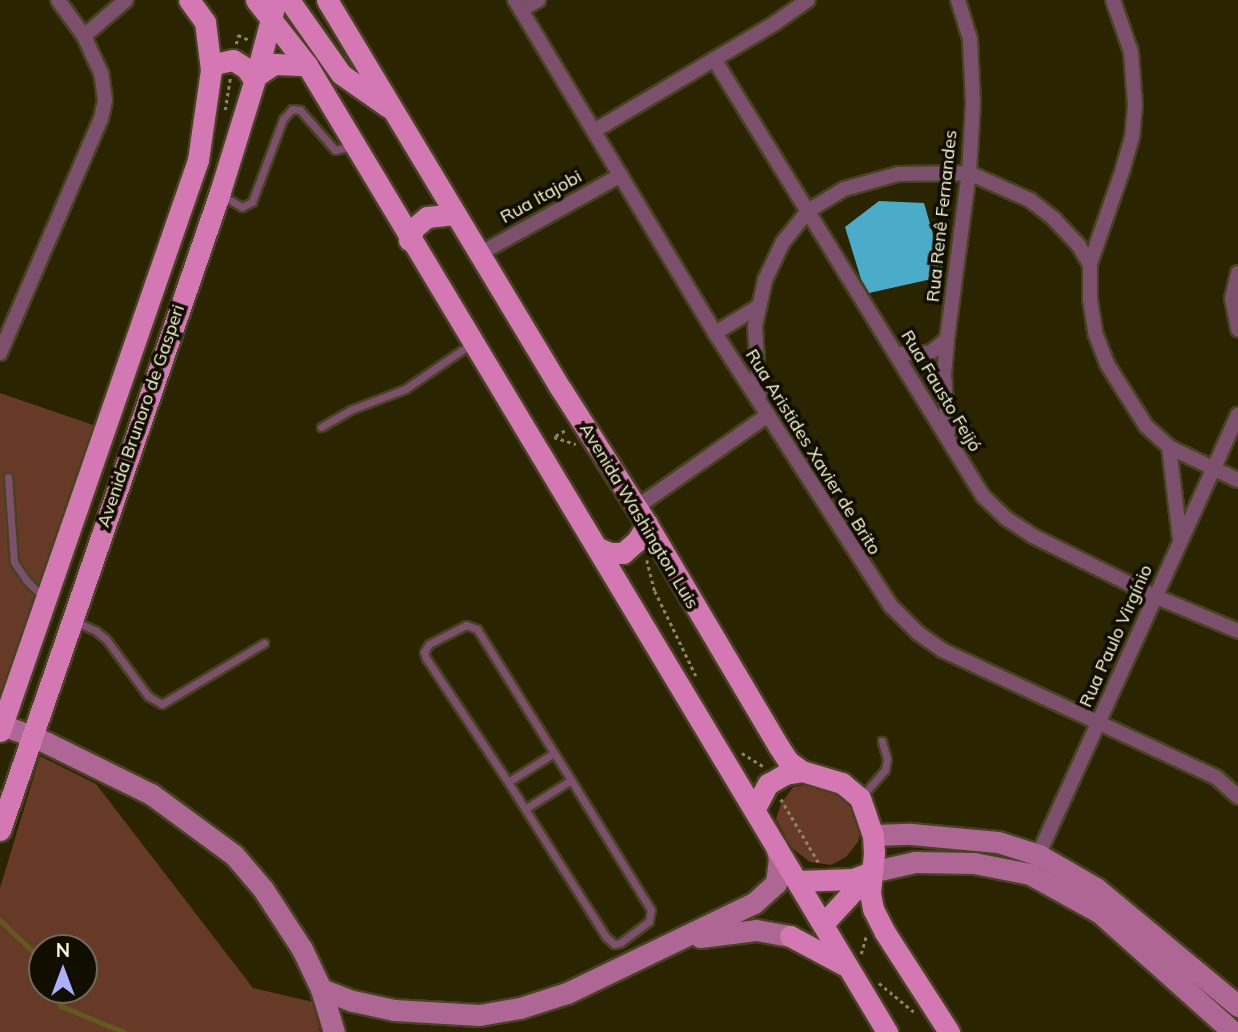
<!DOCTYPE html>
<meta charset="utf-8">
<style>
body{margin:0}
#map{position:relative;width:1238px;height:1032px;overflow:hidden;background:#2a2500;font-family:Mulish,sans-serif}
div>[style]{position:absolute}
.green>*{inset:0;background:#673927}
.stream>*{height:4.5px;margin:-2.25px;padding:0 2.25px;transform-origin:2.25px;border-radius:2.25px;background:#61591d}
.building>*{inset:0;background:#4bacca}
.path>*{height:2.5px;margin-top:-1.25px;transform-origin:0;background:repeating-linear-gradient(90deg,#8a8665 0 3.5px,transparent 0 7px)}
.roads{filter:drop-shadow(2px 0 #47421f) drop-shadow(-2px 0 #47421f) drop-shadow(0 2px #47421f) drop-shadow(0 -2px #47421f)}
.lane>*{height:7px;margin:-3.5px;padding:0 3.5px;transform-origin:3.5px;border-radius:3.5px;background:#7c506c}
.street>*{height:14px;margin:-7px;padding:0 7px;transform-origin:7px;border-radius:7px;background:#7c506c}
.secondary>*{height:21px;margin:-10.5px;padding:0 10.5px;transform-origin:10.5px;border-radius:10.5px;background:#ae6694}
.primary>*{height:21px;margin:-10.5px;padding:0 10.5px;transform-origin:10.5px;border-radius:10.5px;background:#d478b4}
span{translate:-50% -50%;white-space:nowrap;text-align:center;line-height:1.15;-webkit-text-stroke:7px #110e00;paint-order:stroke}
.street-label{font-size:18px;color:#f9f6db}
.north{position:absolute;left:28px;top:934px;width:70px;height:70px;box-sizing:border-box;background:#110e00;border:2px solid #6e6b58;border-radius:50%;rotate:0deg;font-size:19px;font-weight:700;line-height:28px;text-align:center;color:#f9f6db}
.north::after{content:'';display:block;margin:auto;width:24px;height:32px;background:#acaffb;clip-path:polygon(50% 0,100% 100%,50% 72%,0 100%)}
</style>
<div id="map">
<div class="green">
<div style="clip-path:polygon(0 393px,96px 426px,0 705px)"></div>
<div style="clip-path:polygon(evenodd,40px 756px,96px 784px,253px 988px,313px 1002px,320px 1032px,0 1032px,0 888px,40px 756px,42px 948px,84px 948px,84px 990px,42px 990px,42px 948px)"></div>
<div style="clip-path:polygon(818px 783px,844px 793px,856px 810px,861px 828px,858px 842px,846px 857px,831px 865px,810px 862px,792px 848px,776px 819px,781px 804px,793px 787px)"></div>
</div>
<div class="stream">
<div style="left:0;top:920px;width:58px;rotate:43.6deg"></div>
<div style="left:55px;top:990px;width:17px;rotate:69deg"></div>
<div style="left:61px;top:1006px;width:68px;rotate:22.4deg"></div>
</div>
<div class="building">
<div style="clip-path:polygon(879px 201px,924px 203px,945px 276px,869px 293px,861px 279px,845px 227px)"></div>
</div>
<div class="path">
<div style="left:236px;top:44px;width:9px;rotate:-77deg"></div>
<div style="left:238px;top:35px;width:12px;rotate:24deg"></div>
<div style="left:225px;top:110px;width:32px;rotate:-81deg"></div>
<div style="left:565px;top:431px;width:13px;rotate:151deg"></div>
<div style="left:554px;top:437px;width:23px;rotate:18deg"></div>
<div style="left:647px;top:560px;width:32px;rotate:76deg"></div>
<div style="left:655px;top:591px;width:94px;rotate:64.2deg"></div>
<div style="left:742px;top:753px;width:25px;rotate:32deg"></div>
<div style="left:781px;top:799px;width:74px;rotate:59.3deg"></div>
<div style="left:861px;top:954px;width:18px;rotate:-74deg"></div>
<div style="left:879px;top:983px;width:45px;rotate:39.6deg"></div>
</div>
<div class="roads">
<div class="lane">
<div style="left:223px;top:196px;width:22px;rotate:30deg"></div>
<div style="left:242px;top:207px;width:11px;rotate:-27deg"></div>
<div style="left:252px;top:202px;width:89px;rotate:-69.5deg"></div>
<div style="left:283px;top:119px;width:13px;rotate:-48deg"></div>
<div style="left:292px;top:109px;width:8px;rotate:7deg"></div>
<div style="left:300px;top:110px;width:53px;rotate:48.8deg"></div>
<div style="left:335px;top:150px;width:18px;rotate:-13deg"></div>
<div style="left:321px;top:427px;width:34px;rotate:-30deg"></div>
<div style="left:350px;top:410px;width:59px;rotate:-20.9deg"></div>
<div style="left:405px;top:389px;width:80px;rotate:-34.3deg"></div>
<div style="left:8px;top:477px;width:85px;rotate:86deg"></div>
<div style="left:14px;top:562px;width:22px;rotate:56deg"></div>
<div style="left:26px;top:580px;width:24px;rotate:45deg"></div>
<div style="left:74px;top:621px;width:24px;rotate:24deg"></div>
<div style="left:96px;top:631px;width:13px;rotate:39deg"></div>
<div style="left:106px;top:639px;width:71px;rotate:53.6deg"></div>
<div style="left:148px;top:696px;width:16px;rotate:30deg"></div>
<div style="left:162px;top:704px;width:119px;rotate:-30.9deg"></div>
<div style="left:554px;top:753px;width:54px;rotate:147.8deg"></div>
<div style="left:508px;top:782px;width:183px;rotate:57.7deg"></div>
<div style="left:606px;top:937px;width:11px;rotate:41deg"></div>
<div style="left:614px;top:944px;width:6px;rotate:-9deg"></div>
<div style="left:620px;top:943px;width:36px;rotate:-37deg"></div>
<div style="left:649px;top:921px;width:11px;rotate:-80deg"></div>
<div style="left:651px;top:910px;width:153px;rotate:-121.6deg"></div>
<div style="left:508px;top:782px;width:149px;rotate:-123.5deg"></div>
<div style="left:426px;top:658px;width:6px;rotate:-108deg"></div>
<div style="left:424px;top:652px;width:9px;rotate:-58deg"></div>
<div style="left:429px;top:644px;width:42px;rotate:-27.2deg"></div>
<div style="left:466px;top:625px;width:12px;rotate:20deg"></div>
<div style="left:477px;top:629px;width:178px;rotate:58.1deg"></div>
<div style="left:571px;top:780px;width:54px;rotate:147.8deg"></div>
<div style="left:863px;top:795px;width:33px;rotate:-49deg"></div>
<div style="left:885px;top:770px;width:11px;rotate:-80deg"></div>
<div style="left:887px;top:759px;width:19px;rotate:-106deg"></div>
</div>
<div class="street">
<div style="left:515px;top:0;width:388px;rotate:59deg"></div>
<div style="left:715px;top:333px;width:325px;rotate:57.2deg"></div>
<div style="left:891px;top:606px;width:38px;rotate:45deg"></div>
<div style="left:918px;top:633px;width:29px;rotate:35deg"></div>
<div style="left:942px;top:650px;width:302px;rotate:24.9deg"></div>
<div style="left:1216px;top:777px;width:30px;rotate:42deg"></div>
<div style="left:1113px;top:0;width:55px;rotate:70.9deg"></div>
<div style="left:1131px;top:52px;width:53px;rotate:85.7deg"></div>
<div style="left:1135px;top:105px;width:32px;rotate:95deg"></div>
<div style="left:1132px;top:137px;width:33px;rotate:106deg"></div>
<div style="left:1123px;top:169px;width:101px;rotate:109.2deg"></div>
<div style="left:1090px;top:264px;width:35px;rotate:90deg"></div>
<div style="left:1090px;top:299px;width:36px;rotate:81deg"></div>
<div style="left:1096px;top:335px;width:31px;rotate:69deg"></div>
<div style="left:1107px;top:364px;width:73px;rotate:57.8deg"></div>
<div style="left:1146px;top:426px;width:31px;rotate:42deg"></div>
<div style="left:1169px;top:447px;width:76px;rotate:25.6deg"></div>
<div style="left:521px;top:10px;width:20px;rotate:-30deg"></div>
<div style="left:84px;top:36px;width:55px;rotate:-40.6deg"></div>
<div style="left:714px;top:59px;width:513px;rotate:58.39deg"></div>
<div style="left:983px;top:496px;width:33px;rotate:44deg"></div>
<div style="left:1007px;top:519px;width:31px;rotate:33deg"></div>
<div style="left:1033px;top:536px;width:135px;rotate:26.4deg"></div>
<div style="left:1154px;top:596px;width:91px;rotate:22.6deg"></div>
<div style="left:594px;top:131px;width:211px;rotate:-30.8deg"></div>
<div style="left:775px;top:23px;width:40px;rotate:-34.9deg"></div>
<div style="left:481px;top:253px;width:160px;rotate:-29.1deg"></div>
<div style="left:1238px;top:273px;width:26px;rotate:103deg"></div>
<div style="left:1232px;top:298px;width:32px;rotate:79deg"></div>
<div style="left:715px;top:333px;width:50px;rotate:-31.2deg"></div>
<div style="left:0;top:353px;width:255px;rotate:-66.7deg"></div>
<div style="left:101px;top:119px;width:19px;rotate:-78deg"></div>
<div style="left:105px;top:100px;width:27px;rotate:-98deg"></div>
<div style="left:101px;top:73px;width:19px;rotate:-115deg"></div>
<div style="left:93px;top:56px;width:22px;rotate:-114deg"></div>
<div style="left:84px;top:36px;width:44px;rotate:-125.8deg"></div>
<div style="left:897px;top:354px;width:33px;rotate:-2deg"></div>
<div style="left:930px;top:353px;width:22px;rotate:-39deg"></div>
<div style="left:759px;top:399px;width:73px;rotate:-93.1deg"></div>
<div style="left:755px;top:326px;width:47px;rotate:-77.7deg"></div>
<div style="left:765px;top:280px;width:42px;rotate:-64.7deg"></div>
<div style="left:783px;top:242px;width:40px;rotate:-51deg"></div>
<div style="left:808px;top:211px;width:42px;rotate:-31.4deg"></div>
<div style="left:844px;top:189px;width:56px;rotate:-15.5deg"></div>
<div style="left:898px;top:174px;width:71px;rotate:-0.8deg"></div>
<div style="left:969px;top:173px;width:67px;rotate:23.9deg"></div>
<div style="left:1030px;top:200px;width:31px;rotate:38deg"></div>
<div style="left:1054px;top:219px;width:37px;rotate:47deg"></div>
<div style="left:1079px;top:246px;width:21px;rotate:59deg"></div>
<div style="left:948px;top:432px;width:57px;rotate:-94deg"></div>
<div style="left:944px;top:375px;width:36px;rotate:-85deg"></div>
<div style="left:947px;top:339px;width:167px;rotate:-82.5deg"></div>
<div style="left:969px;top:173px;width:70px;rotate:-86.7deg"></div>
<div style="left:973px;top:103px;width:64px;rotate:-92.7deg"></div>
<div style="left:970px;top:39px;width:41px;rotate:-107.1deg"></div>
<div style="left:1169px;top:447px;width:93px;rotate:83.2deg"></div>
<div style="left:637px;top:507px;width:160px;rotate:-35.1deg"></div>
<div style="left:1036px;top:860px;width:489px;rotate:-65.6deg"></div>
</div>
<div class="secondary">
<div style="left:2px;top:725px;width:33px;rotate:20deg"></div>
<div style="left:33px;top:736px;width:131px;rotate:26.2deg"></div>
<div style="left:151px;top:794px;width:103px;rotate:36.3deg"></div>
<div style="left:234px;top:855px;width:45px;rotate:49.5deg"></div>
<div style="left:263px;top:889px;width:72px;rotate:57deg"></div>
<div style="left:302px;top:949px;width:44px;rotate:64.6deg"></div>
<div style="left:321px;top:989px;width:45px;rotate:73.2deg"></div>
<div style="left:873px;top:835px;width:38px;rotate:-2deg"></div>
<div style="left:911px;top:834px;width:87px;rotate:5.3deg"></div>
<div style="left:998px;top:842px;width:43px;rotate:17.6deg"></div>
<div style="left:1039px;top:855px;width:66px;rotate:30.1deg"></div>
<div style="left:1096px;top:888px;width:185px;rotate:39.7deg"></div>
<div style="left:871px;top:872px;width:45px;rotate:-12.8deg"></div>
<div style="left:915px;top:862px;width:59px;rotate:1deg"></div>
<div style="left:974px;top:863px;width:57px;rotate:11.1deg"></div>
<div style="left:1030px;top:874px;width:80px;rotate:29.1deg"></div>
<div style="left:1100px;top:913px;width:178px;rotate:41.8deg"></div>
<div style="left:700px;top:937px;width:56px;rotate:-7.1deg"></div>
<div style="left:756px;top:930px;width:35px;rotate:10deg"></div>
<div style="left:321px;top:989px;width:34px;rotate:21deg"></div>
<div style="left:353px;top:1001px;width:42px;rotate:12.4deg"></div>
<div style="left:394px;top:1010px;width:85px;rotate:3.4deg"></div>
<div style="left:479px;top:1015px;width:42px;rotate:-9.7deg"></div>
<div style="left:520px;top:1008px;width:49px;rotate:-17.7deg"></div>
<div style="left:567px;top:993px;width:208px;rotate:-25.7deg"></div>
<div style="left:754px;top:903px;width:30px;rotate:-42deg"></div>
<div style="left:776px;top:883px;width:24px;rotate:-83deg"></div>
<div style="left:779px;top:859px;width:13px;rotate:-103deg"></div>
</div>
<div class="primary">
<div style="left:256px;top:0;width:83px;rotate:51.9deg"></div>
<div style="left:307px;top:65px;width:1128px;rotate:59.04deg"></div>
<div style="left:289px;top:0;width:90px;rotate:54.9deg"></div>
<div style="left:341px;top:74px;width:57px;rotate:35.1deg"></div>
<div style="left:327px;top:0;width:454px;rotate:59deg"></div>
<div style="left:561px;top:389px;width:160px;rotate:57.5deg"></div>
<div style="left:647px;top:524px;width:259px;rotate:59.4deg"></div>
<div style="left:779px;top:747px;width:17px;rotate:57deg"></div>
<div style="left:788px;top:761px;width:17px;rotate:36deg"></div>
<div style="left:802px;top:771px;width:42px;rotate:16.7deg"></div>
<div style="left:842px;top:783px;width:23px;rotate:40deg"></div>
<div style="left:860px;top:798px;width:39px;rotate:71deg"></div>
<div style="left:873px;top:835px;width:18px;rotate:87deg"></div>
<div style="left:874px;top:853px;width:40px;rotate:95.7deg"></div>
<div style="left:870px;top:893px;width:16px;rotate:79deg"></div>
<div style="left:873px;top:909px;width:25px;rotate:63deg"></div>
<div style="left:884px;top:931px;width:120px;rotate:57.2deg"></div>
<div style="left:211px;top:70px;width:7px;rotate:-63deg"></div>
<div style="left:214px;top:64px;width:19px;rotate:-12deg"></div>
<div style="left:233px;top:60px;width:15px;rotate:32deg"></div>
<div style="left:246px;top:68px;width:14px;rotate:56deg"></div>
<div style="left:256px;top:76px;width:22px;rotate:-34deg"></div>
<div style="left:274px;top:64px;width:33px;rotate:2deg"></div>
<div style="left:409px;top:240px;width:13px;rotate:-67deg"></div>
<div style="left:414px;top:228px;width:17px;rotate:-40deg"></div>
<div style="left:427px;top:217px;width:28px;rotate:-6deg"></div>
<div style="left:598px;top:548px;width:13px;rotate:23deg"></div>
<div style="left:610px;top:553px;width:13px"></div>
<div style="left:623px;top:553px;width:18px;rotate:-41deg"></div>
<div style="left:637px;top:541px;width:20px;rotate:-60deg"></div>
<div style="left:0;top:731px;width:604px;rotate:-70.88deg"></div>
<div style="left:198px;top:160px;width:91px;rotate:-81.8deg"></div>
<div style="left:211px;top:70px;width:48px;rotate:-97.1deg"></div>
<div style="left:205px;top:22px;width:27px;rotate:-126deg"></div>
<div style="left:754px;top:810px;width:30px;rotate:-62deg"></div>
<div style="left:768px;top:784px;width:20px;rotate:-30deg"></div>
<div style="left:785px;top:774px;width:17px;rotate:-10deg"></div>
<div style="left:0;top:830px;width:675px;rotate:-70.97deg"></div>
<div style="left:220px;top:192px;width:121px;rotate:-72.8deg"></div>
<div style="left:256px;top:76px;width:79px;rotate:-75.3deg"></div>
<div style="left:797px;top:881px;width:56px;rotate:-2deg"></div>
<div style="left:853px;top:879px;width:19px;rotate:-21deg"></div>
<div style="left:823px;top:924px;width:68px;rotate:-47.4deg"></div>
<div style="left:790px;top:936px;width:61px;rotate:28.2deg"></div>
</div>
</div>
<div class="street-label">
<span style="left:541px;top:197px;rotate:-29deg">Rua Itajobi</span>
<span style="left:942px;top:216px;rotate:-84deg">Rua Renê Fernandes</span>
<span style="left:941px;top:391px;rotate:59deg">Rua Fausto Feijó</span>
<span style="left:141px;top:416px;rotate:-71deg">Avenida Brunoro de Gasperi</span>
<span style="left:813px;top:452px;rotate:58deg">Rua Aristides Xavier de Brito</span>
<span style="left:639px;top:516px;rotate:59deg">Avenida Washington Luis</span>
<span style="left:1116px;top:636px;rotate:-66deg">Rua Paulo Virgínio</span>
</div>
<div class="north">N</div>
</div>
